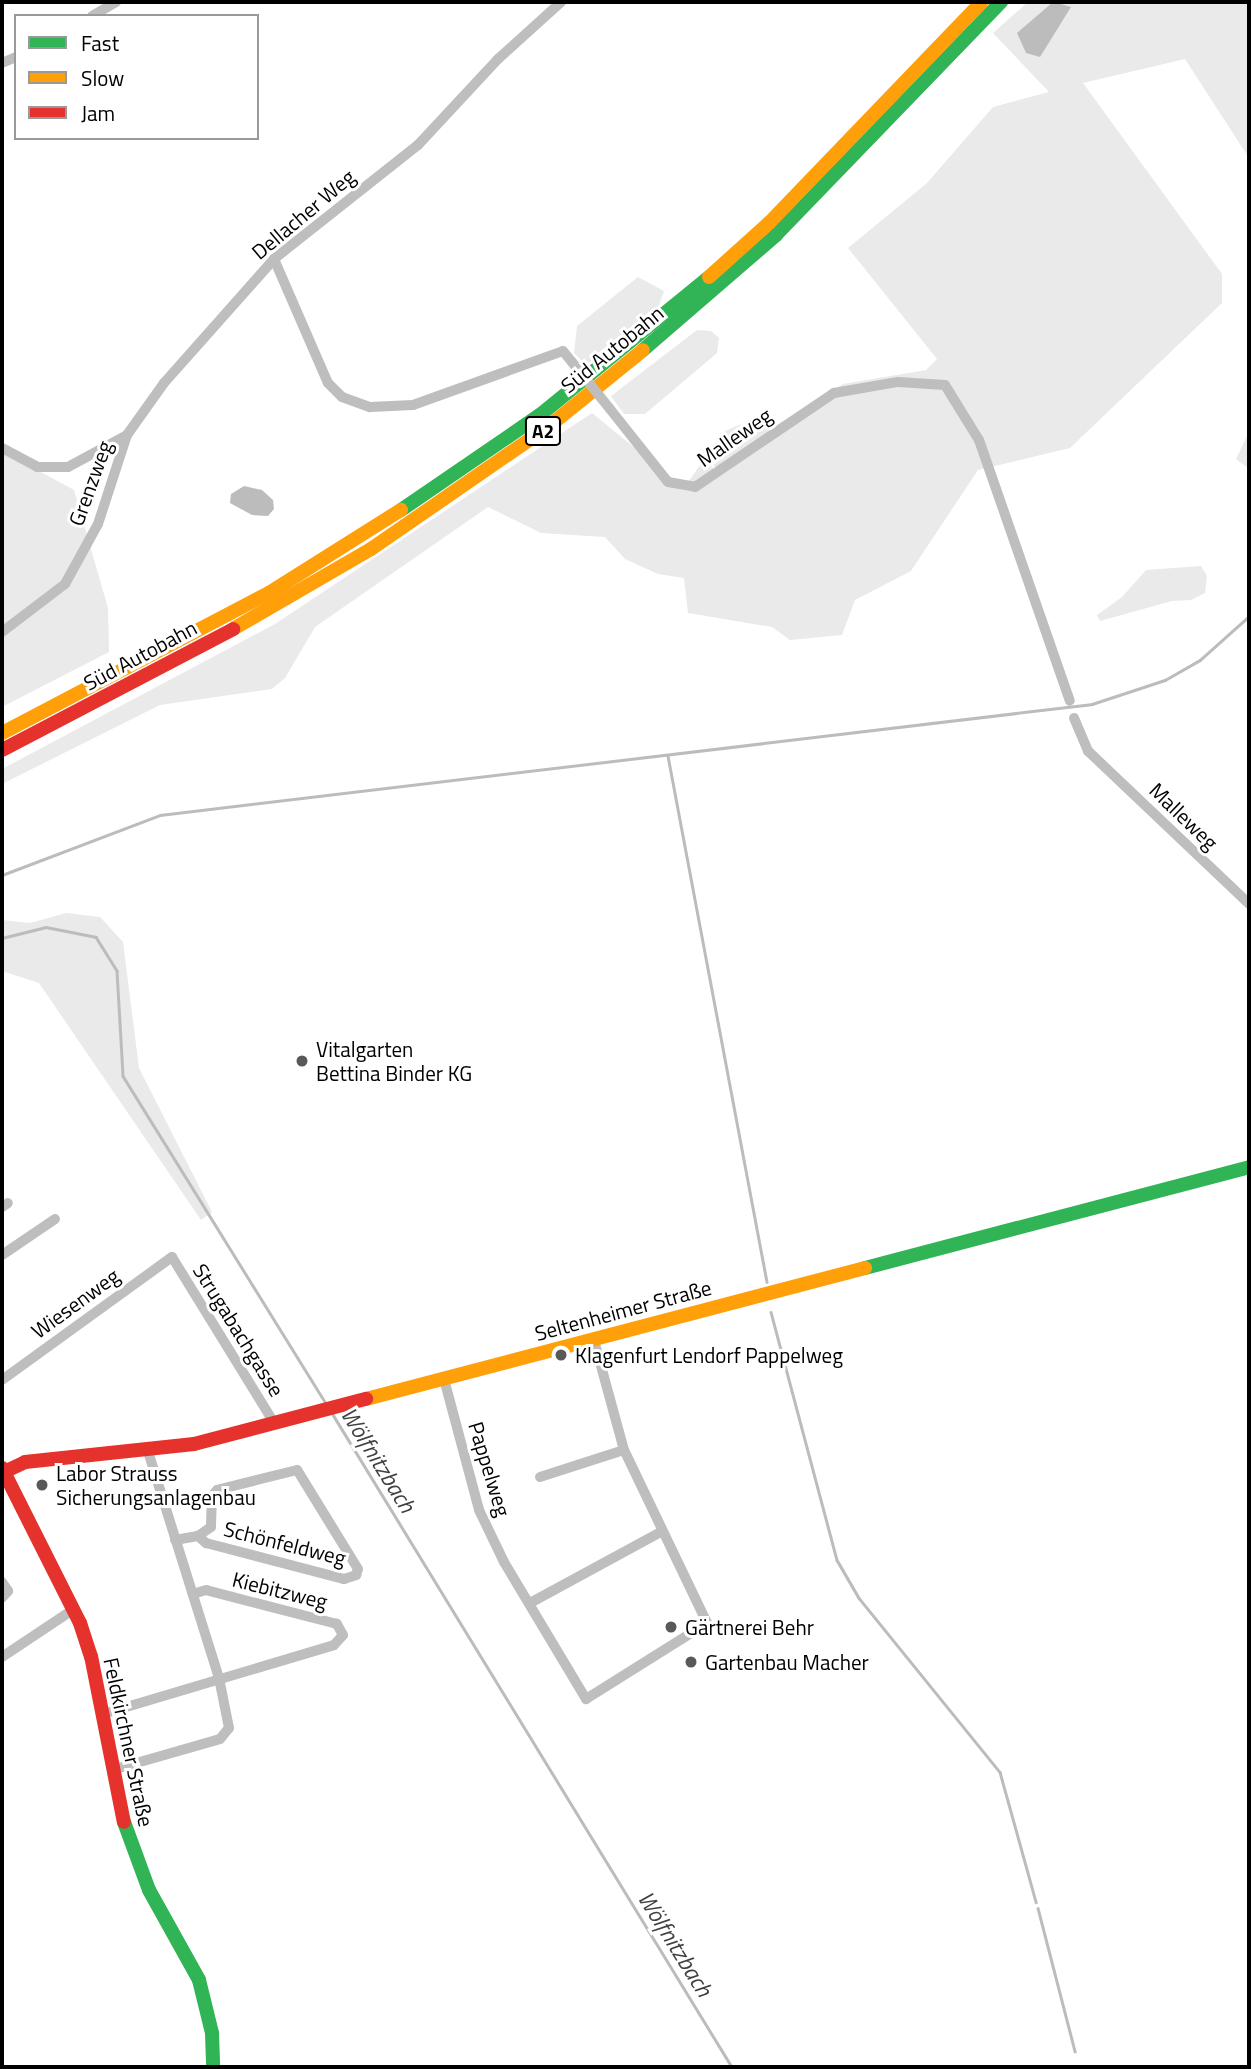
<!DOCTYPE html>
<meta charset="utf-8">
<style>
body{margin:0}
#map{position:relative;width:1251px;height:2069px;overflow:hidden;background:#fff;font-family:"Titillium Web",sans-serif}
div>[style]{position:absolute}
.green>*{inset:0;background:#eaeaea}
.water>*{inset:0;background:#bcbcbc}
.stream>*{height:2.5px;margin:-1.25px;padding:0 1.25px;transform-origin:1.25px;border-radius:1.25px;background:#bcbcbc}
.street>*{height:10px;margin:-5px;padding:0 5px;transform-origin:5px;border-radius:5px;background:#bebebe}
.fast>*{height:14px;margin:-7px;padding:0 7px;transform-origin:7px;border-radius:7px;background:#30b455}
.slow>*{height:14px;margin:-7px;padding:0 7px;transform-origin:7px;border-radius:7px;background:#ff9f0a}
.jam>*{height:14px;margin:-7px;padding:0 7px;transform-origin:7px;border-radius:7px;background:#e5322d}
.street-bridge>*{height:10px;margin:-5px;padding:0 5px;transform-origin:5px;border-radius:5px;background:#bebebe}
.dots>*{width:19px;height:19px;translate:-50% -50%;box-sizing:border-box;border:4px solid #fff;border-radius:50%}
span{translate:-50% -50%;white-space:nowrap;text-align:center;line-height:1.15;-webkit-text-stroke:6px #fff;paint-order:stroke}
.shield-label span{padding:2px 5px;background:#fff;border:2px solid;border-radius:5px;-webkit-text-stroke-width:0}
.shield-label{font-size:19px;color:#000;font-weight:700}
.street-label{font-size:21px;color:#000}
.poi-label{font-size:21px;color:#000}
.left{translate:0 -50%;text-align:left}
.water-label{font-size:23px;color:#414141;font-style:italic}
.frame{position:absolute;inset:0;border:4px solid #000;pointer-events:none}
.legend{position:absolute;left:14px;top:14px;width:245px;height:126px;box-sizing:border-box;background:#fff;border:2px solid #999;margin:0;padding:9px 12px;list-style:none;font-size:21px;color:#000}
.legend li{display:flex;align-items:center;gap:14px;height:35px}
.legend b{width:35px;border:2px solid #999}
</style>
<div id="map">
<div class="green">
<div style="clip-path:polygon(1028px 2px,1249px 2px,1249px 158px,1185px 59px,1083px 83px,1222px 274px,1222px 303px,1070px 448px,978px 470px,911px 571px,855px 600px,842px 635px,790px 640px,772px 627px,688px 613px,684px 578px,658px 574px,625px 559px,605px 537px,541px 533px,488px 507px,315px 627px,285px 678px,272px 689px,160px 705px,2px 784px,2px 769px,275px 624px,592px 413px,684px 488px,723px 432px,748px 421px,774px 427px,843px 384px,926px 370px,937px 359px,848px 248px,927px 183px,993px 107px,1049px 92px,993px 33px)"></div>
<div style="clip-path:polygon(638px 277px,664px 291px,659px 305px,591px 362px,583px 362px,574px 353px,577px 326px)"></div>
<div style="clip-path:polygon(697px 330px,711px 331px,719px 338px,717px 353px,645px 414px,624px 414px,611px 396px)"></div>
<div style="clip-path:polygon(1249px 432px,1249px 469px,1236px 459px)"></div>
<div style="clip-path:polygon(2px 451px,74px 490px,108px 608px,109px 652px,2px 707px)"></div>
<div style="clip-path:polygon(1201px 566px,1207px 576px,1205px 593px,1191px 600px,1172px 601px,1100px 621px,1097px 615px,1122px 597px,1146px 570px)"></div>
<div style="clip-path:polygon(66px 913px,100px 917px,123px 942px,139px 1068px,212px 1212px,201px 1220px,39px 983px,2px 971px,2px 920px,30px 923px)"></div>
</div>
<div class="water">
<div style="clip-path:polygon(1053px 2px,1071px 7px,1040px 57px,1026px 53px,1017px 33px)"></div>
<div style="clip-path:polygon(244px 486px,262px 490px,273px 500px,274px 509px,268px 516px,252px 515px,230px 503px,231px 494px)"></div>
</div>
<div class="stream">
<div style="left:668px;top:756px;width:535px;rotate:79.34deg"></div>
<div style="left:2px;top:875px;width:169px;rotate:-20.8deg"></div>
<div style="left:160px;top:815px;width:939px;rotate:-6.79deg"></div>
<div style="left:1092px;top:704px;width:77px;rotate:-18.2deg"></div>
<div style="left:1165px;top:680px;width:40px;rotate:-29.7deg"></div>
<div style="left:1200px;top:660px;width:66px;rotate:-41.9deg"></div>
<div style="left:2px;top:938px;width:45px;rotate:-14deg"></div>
<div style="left:46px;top:927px;width:51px;rotate:11.3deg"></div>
<div style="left:96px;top:937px;width:40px;rotate:58deg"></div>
<div style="left:117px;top:971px;width:105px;rotate:86.7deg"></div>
<div style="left:123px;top:1076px;width:387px;rotate:58.2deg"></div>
<div style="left:771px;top:1312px;width:257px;rotate:75.1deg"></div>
<div style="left:837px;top:1560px;width:44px;rotate:59.9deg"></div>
<div style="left:859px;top:1598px;width:224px;rotate:51deg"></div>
<div style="left:1000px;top:1772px;width:135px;rotate:74.5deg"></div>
<div style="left:332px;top:1413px;width:767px;rotate:58.55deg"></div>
<div style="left:1038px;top:1908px;width:148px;rotate:75.5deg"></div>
</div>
<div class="street">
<div style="left:92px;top:16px;width:28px;rotate:-30deg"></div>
<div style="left:2px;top:63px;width:15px;rotate:-23deg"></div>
<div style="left:274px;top:259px;width:135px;rotate:66.5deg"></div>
<div style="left:328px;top:383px;width:20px;rotate:45deg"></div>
<div style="left:342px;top:397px;width:30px;rotate:20deg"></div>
<div style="left:370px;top:407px;width:43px;rotate:-2.7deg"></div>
<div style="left:413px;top:405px;width:159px;rotate:-19.8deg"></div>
<div style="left:563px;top:351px;width:14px;rotate:51deg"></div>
<div style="left:610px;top:409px;width:93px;rotate:51.5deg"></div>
<div style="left:668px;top:482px;width:27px;rotate:10deg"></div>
<div style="left:695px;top:487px;width:168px;rotate:-34.1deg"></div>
<div style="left:834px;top:393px;width:65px;rotate:-9.8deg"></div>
<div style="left:898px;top:382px;width:47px;rotate:3.7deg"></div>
<div style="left:945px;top:385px;width:65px;rotate:58.3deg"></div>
<div style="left:979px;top:440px;width:276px;rotate:70.8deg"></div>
<div style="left:2px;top:448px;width:40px;rotate:28deg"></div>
<div style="left:37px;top:467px;width:31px"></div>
<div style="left:68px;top:467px;width:67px;rotate:-28.5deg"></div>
<div style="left:127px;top:435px;width:64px;rotate:-54.6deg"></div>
<div style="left:164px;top:383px;width:166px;rotate:-48.4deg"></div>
<div style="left:274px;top:259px;width:184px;rotate:-38.4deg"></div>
<div style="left:418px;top:145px;width:117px;rotate:-47.1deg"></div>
<div style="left:498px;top:59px;width:85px;rotate:-42.1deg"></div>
<div style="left:2px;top:632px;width:79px;rotate:-37.3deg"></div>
<div style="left:65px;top:584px;width:68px;rotate:-61.2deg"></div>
<div style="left:98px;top:524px;width:94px;rotate:-72deg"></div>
<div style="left:1074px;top:718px;width:36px;rotate:67deg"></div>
<div style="left:1088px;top:751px;width:222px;rotate:43.5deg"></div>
<div style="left:2px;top:1207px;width:7px;rotate:-34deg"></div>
<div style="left:2px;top:1255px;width:64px;rotate:-34.2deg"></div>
<div style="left:444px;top:1379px;width:136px;rotate:75deg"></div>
<div style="left:479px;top:1510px;width:58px;rotate:64.3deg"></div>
<div style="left:504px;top:1562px;width:160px;rotate:59.1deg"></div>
<div style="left:586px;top:1699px;width:143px;rotate:-32.1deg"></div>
<div style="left:707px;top:1623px;width:192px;rotate:-115.6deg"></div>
<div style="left:624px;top:1450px;width:114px;rotate:-105.3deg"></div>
<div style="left:2px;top:1380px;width:210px;rotate:-35.9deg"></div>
<div style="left:172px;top:1257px;width:195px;rotate:58.4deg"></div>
<div style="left:540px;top:1477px;width:88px;rotate:-17.8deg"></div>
<div style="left:175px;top:1540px;width:23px;rotate:-10deg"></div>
<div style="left:198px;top:1536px;width:11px;rotate:41deg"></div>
<div style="left:206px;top:1543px;width:143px;rotate:14.6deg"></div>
<div style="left:344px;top:1579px;width:13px;rotate:-18deg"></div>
<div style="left:356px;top:1575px;width:6px;rotate:-72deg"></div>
<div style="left:358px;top:1569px;width:116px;rotate:-121.6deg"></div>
<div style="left:297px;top:1470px;width:82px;rotate:166deg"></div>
<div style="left:217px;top:1490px;width:8px;rotate:130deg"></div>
<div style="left:212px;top:1496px;width:31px;rotate:92deg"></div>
<div style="left:211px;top:1527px;width:16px;rotate:145deg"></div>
<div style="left:2px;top:1582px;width:11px;rotate:56deg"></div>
<div style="left:8px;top:1591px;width:9px;rotate:131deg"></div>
<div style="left:530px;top:1603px;width:149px;rotate:-28.5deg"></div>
<div style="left:2px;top:1657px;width:87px;rotate:-33.7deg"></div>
<div style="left:103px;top:1714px;width:241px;rotate:-16.6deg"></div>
<div style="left:334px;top:1645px;width:13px;rotate:-48deg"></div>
<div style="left:343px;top:1635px;width:13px;rotate:-119deg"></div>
<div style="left:337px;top:1624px;width:135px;rotate:-165.5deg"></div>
<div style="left:206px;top:1590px;width:14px;rotate:163deg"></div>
<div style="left:112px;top:1770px;width:112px;rotate:-16deg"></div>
<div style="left:220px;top:1739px;width:14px;rotate:-51deg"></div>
<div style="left:229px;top:1728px;width:51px;rotate:-101.3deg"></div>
<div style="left:219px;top:1678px;width:237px;rotate:-107.4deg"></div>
</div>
<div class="fast">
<div style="left:643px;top:350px;width:176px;rotate:-40.8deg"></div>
<div style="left:776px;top:235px;width:324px;rotate:-46deg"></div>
<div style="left:401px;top:510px;width:168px;rotate:-34.4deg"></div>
<div style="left:540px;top:415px;width:218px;rotate:-39.2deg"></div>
<div style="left:865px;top:1268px;width:397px;rotate:-14.7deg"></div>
<div style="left:124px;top:1822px;width:72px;rotate:69.8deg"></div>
<div style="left:149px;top:1890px;width:103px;rotate:60.9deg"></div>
<div style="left:199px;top:1980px;width:55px;rotate:76.2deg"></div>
<div style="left:212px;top:2033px;width:34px;rotate:88deg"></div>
</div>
<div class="slow">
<div style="left:709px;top:277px;width:81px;rotate:-42deg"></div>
<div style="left:769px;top:223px;width:307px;rotate:-46.1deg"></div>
<div style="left:233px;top:629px;width:160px;rotate:-30.1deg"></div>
<div style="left:371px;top:549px;width:215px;rotate:-34.6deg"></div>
<div style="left:548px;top:427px;width:122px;rotate:-39deg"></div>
<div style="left:2px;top:733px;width:301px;rotate:-27.7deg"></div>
<div style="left:269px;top:593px;width:156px;rotate:-32.2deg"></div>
<div style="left:366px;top:1399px;width:516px;rotate:-14.71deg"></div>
</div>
<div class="jam">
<div style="left:2px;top:750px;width:261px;rotate:-27.6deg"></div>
<div style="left:2px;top:1468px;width:174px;rotate:63.3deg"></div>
<div style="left:80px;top:1623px;width:35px;rotate:72deg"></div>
<div style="left:91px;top:1656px;width:169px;rotate:78.8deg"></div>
<div style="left:4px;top:1472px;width:23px;rotate:-25deg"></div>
<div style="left:25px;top:1462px;width:170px;rotate:-6.1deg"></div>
<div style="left:194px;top:1444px;width:178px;rotate:-14.7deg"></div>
</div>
<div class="street-bridge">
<div style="left:572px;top:362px;width:60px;rotate:51deg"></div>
</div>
<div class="dots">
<div style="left:302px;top:1061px;background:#595959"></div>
<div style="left:561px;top:1355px;background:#595959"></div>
<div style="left:42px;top:1485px;background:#595959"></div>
<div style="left:671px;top:1627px;background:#595959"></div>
<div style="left:691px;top:1662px;background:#595959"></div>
</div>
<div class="shield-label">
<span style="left:543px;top:431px">A2</span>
</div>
<div class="street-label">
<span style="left:303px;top:214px;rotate:-40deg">Dellacher Weg</span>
<span style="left:612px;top:349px;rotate:-39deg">Süd Autobahn</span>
<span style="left:734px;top:437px;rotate:-35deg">Malleweg</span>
<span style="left:90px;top:483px;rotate:-70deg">Grenzweg</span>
<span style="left:140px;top:655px;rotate:-28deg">Süd Autobahn</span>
<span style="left:1184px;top:816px;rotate:44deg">Malleweg</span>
<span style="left:75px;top:1303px;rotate:-36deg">Wiesenweg</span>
<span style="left:623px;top:1310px;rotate:-15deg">Seltenheimer Straße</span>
<span style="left:239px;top:1330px;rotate:58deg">Strugabachgasse</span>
<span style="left:490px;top:1469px;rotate:73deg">Pappelweg</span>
<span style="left:285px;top:1543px;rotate:14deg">Schönfeldweg</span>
<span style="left:280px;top:1590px;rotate:14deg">Kiebitzweg</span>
<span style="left:129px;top:1742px;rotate:78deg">Feldkirchner Straße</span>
</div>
<div class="poi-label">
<span class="left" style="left:316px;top:1061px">Vitalgarten<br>Bettina Binder KG</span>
<span class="left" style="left:575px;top:1355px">Klagenfurt Lendorf Pappelweg</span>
<span class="left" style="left:56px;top:1485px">Labor Strauss<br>Sicherungsanlagenbau</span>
<span class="left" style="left:685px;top:1627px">Gärtnerei Behr</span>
<span class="left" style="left:705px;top:1662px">Gartenbau Macher</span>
</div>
<div class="water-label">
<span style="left:378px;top:1460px;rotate:58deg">Wölfnitzbach</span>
<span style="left:675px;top:1944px;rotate:58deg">Wölfnitzbach</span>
</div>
<div class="frame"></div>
<ul class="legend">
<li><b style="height:9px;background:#30b455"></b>Fast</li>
<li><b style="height:9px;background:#ff9f0a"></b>Slow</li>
<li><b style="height:9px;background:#e5322d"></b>Jam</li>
</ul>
</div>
